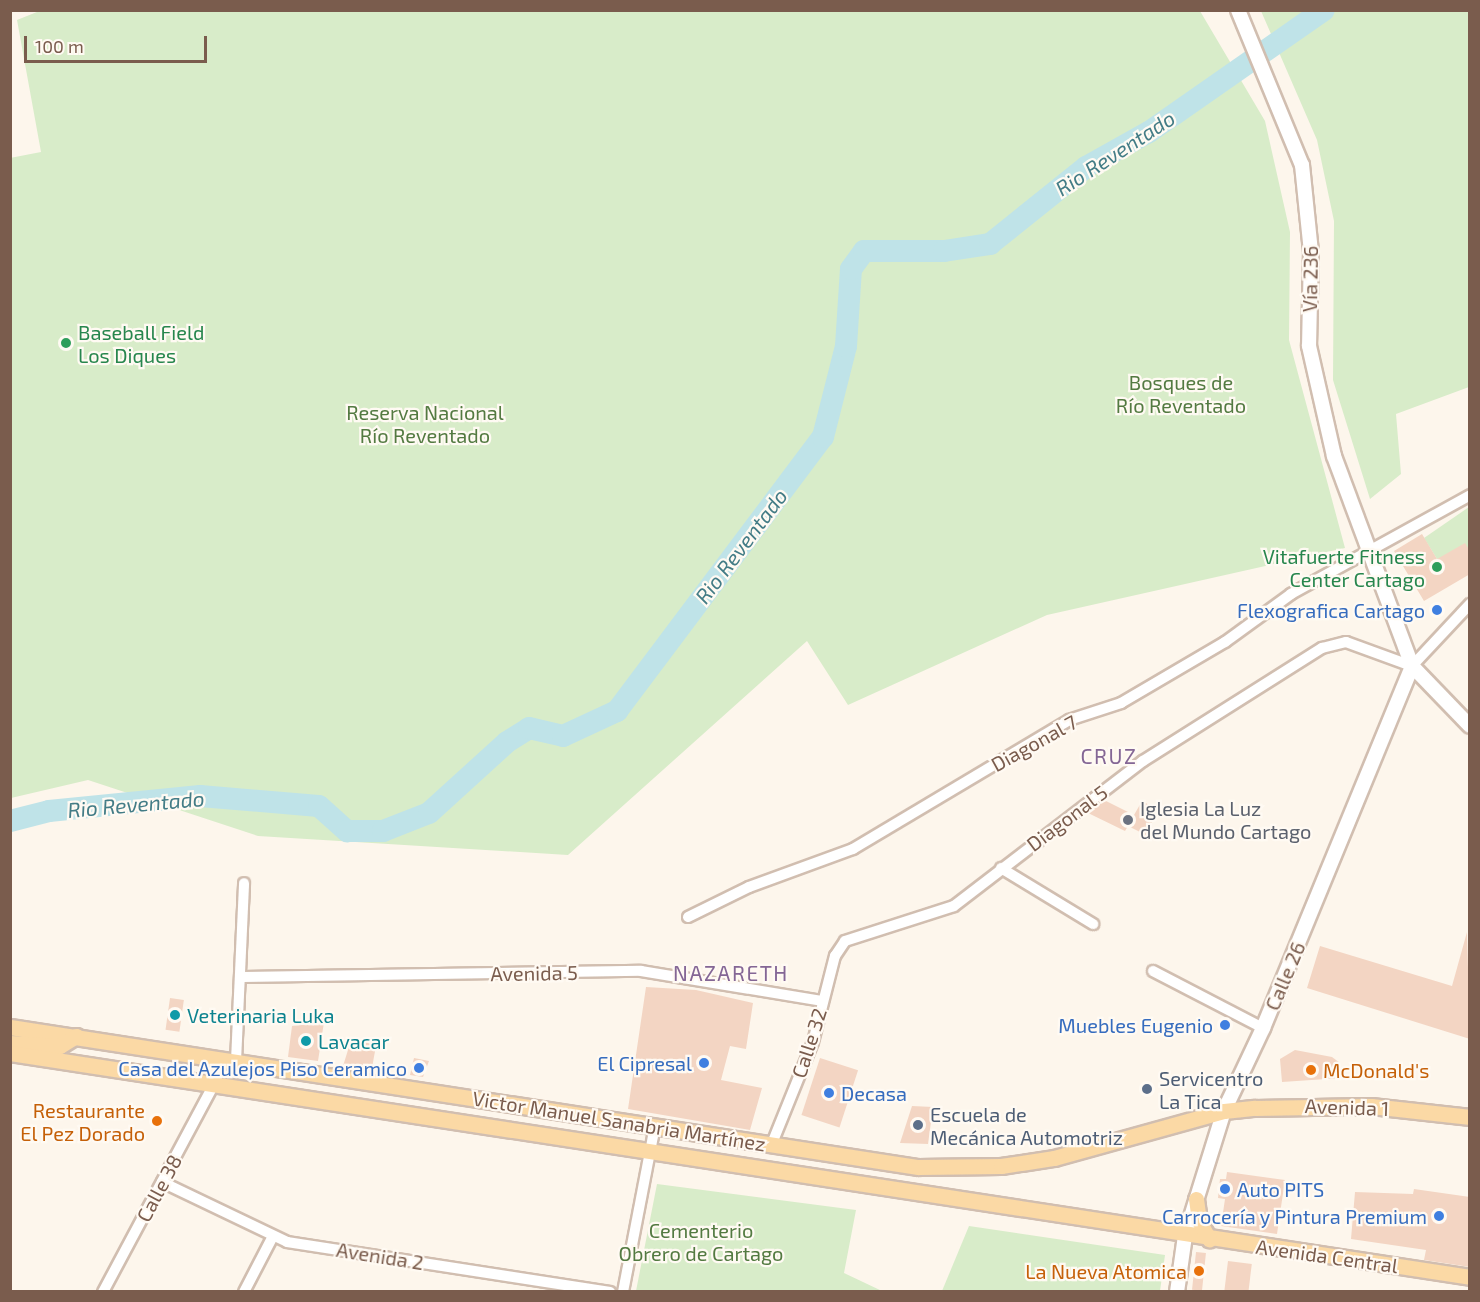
<!DOCTYPE html>
<meta charset="utf-8">
<style>
body{margin:0}
#map{position:relative;width:1480px;height:1302px;overflow:hidden;background:#fdf6ec;font-family:"Exo 2",sans-serif}
div>[style]{position:absolute}
.green>*{inset:0;background:#d8ecc9}
.river>*{height:22px;margin:-11px;padding:0 11px;transform-origin:11px;border-radius:11px;background:#bfe3e8}
.building>*{inset:0;background:#f3d5c3;transform-origin:0 0}
.roads{filter:drop-shadow(2px 0 #d1beb0) drop-shadow(-2px 0 #d1beb0) drop-shadow(0 2px #d1beb0) drop-shadow(0 -2px #d1beb0)}
.street>*{height:10px;margin:-5px;padding:0 5px;transform-origin:5px;border-radius:5px;background:#fff}
.secondary>*{height:14px;margin:-7px;padding:0 7px;transform-origin:7px;border-radius:7px;background:#fff}
.primary>*{height:15px;margin:-7.5px;padding:0 7.5px;transform-origin:7.5px;border-radius:7.5px;background:#fbd9a5}
.dots>*{width:16px;height:16px;translate:-50% -50%;box-sizing:border-box;border:3px solid #fffaf3;border-radius:50%}
span{translate:-50% -50%;white-space:nowrap;text-align:center;line-height:1.15;-webkit-text-stroke:4.5px #fffaf3;paint-order:stroke}
.street-label{font-size:20px;color:#7a5c4d}
.leisure-label{font-size:20px;color:#27864d}
.left{translate:0 -50%;text-align:left}
.right{translate:-100% -50%;text-align:right}
.park-label{font-size:20px;color:#537a41}
.shop-label{font-size:20px;color:#366cbe}
.worship-label{font-size:20px;color:#5b616d}
.culture-label{font-size:20px;color:#0d838f}
.food-label{font-size:20px;color:#c56008}
.service-label{font-size:20px;color:#4e5e75}
.water-label{font-size:21px;color:#437c86;font-style:italic}
.neighbourhood-label{font-size:21px;color:#846695;letter-spacing:1.5px}
.frame{position:absolute;inset:0;border:12px solid #7a5c4d;pointer-events:none}
.scale{position:absolute;left:24px;top:36px;width:183px;height:27px;box-sizing:border-box;border:3px solid #7a5c4d;border-top:0;padding-left:8px;font-size:18px;line-height:21px;white-space:nowrap;color:#7a5c4d;-webkit-text-stroke:4px #fffaf3;paint-order:stroke}
</style>
<div id="map">
<div class="green">
<div style="clip-path:polygon(42px 10px,1200px 11px,1265px 121px,1290px 232px,1289px 340px,1345px 548px,1047px 615px,848px 705px,807px 641px,568px 855px,258px 836px,88px 780px,11px 798px,10px 158px,41px 152px,17px 20px)"></div>
<div style="clip-path:polygon(1261px 11px,1469px 11px,1469px 387px,1396px 414px,1401px 474px,1370px 499px,1333px 380px,1334px 221px,1317px 140px)"></div>
<div style="clip-path:polygon(1469px 507px,1469px 551px,1437px 559px,1424px 538px)"></div>
<div style="clip-path:polygon(657px 1184px,856px 1210px,844px 1273px,882px 1291px,636px 1291px)"></div>
<div style="clip-path:polygon(969px 1226px,1165px 1255px,1160px 1291px,942px 1291px)"></div>
</div>
<div class="river">
<div style="left:10px;top:821px;width:40px;rotate:-14.4deg"></div>
<div style="left:49px;top:811px;width:152px;rotate:-5.7deg"></div>
<div style="left:200px;top:796px;width:119px;rotate:4.8deg"></div>
<div style="left:319px;top:806px;width:38px;rotate:42deg"></div>
<div style="left:347px;top:831px;width:36px"></div>
<div style="left:383px;top:831px;width:49px;rotate:-21.4deg"></div>
<div style="left:429px;top:813px;width:105px;rotate:-42.3deg"></div>
<div style="left:507px;top:742px;width:26px;rotate:-32deg"></div>
<div style="left:529px;top:728px;width:35px;rotate:13deg"></div>
<div style="left:563px;top:736px;width:60px;rotate:-24.8deg"></div>
<div style="left:617px;top:711px;width:343px;rotate:-53.1deg"></div>
<div style="left:823px;top:437px;width:94px;rotate:-75.8deg"></div>
<div style="left:846px;top:346px;width:77px;rotate:-86.3deg"></div>
<div style="left:851px;top:269px;width:22px;rotate:-54deg"></div>
<div style="left:864px;top:251px;width:80px"></div>
<div style="left:944px;top:251px;width:47px;rotate:-8.7deg"></div>
<div style="left:990px;top:244px;width:123px;rotate:-38.7deg"></div>
<div style="left:1086px;top:167px;width:72px;rotate:-29.1deg"></div>
<div style="left:1149px;top:132px;width:213px;rotate:-34.9deg"></div>
</div>
<div class="building">
<div style="clip-path:polygon(1422px 534px,1437px 559px,1465px 543px,1470px 551px,1470px 574px,1424px 601px,1394px 551px)"></div>
<div style="clip-path:polygon(1104px 800px,1134px 815px,1142px 801px,1158px 810px,1146px 835px,1128px 826px,1125px 831px,1088px 813px)"></div>
<div style="clip-path:polygon(1467px 932px,1470px 1039px,1307px 988px,1320px 946px,1452px 986px)"></div>
<div style="clip-path:polygon(646px 987px,696px 990px,753px 1003px,746px 1049px,730px 1046px,721px 1080px,762px 1088px,750px 1130px,628px 1109px)"></div>
<div style="left:170px;top:998px;width:14px;height:32px;rotate:8deg"></div>
<div style="clip-path:polygon(324px 1022px,318px 1061px,288px 1057px,292px 1026px)"></div>
<div style="clip-path:polygon(352px 1037px,376px 1046px,371px 1073px,343px 1066px)"></div>
<div style="clip-path:polygon(1295px 1050px,1332px 1057px,1340px 1063px,1341px 1078px,1282px 1082px,1280px 1059px)"></div>
<div style="clip-path:polygon(414px 1058px,429px 1061px,423px 1077px,410px 1075px)"></div>
<div style="left:820px;top:1058px;width:40px;height:60px;rotate:18deg"></div>
<div style="clip-path:polygon(912px 1106px,933px 1107px,928px 1144px,900px 1143px)"></div>
<div style="clip-path:polygon(1227px 1172px,1285px 1180px,1277px 1234px,1221px 1226px,1225px 1199px,1218px 1198px,1220px 1179px,1226px 1179px)"></div>
<div style="clip-path:polygon(1414px 1189px,1470px 1197px,1470px 1267px,1424px 1260px,1426px 1250px,1351px 1239px,1355px 1192px,1413px 1194px)"></div>
<div style="left:1196px;top:1252px;width:10px;height:38px;rotate:6deg"></div>
<div style="left:1228px;top:1261px;width:24px;height:31px;rotate:7deg"></div>
</div>
<div class="roads">
<div class="street">
<div style="left:1001px;top:868px;width:108px;rotate:31.3deg"></div>
<div style="left:688px;top:917px;width:68px;rotate:-26.2deg"></div>
<div style="left:749px;top:887px;width:111px;rotate:-20.1deg"></div>
<div style="left:853px;top:849px;width:252px;rotate:-30.8deg"></div>
<div style="left:1069px;top:720px;width:55px;rotate:-18.1deg"></div>
<div style="left:1121px;top:703px;width:121px;rotate:-30.4deg"></div>
<div style="left:1225px;top:642px;width:82px;rotate:-36deg"></div>
<div style="left:1291px;top:594px;width:205px;rotate:-28.9deg"></div>
<div style="left:1153px;top:971px;width:124px;rotate:27.4deg"></div>
<div style="left:243px;top:977px;width:398px;rotate:-0.9deg"></div>
<div style="left:641px;top:971px;width:183px;rotate:9.4deg"></div>
<div style="left:236px;top:1061px;width:178px;rotate:-87.4deg"></div>
<div style="left:771px;top:1146px;width:112px;rotate:-68deg"></div>
<div style="left:813px;top:1042px;width:89px;rotate:-75.7deg"></div>
<div style="left:835px;top:956px;width:18px;rotate:-56deg"></div>
<div style="left:845px;top:941px;width:114px;rotate:-17.8deg"></div>
<div style="left:954px;top:906px;width:238px;rotate:-37.5deg"></div>
<div style="left:1143px;top:761px;width:212px;rotate:-32.3deg"></div>
<div style="left:1322px;top:648px;width:25px;rotate:-14deg"></div>
<div style="left:1346px;top:642px;width:70px;rotate:20deg"></div>
<div style="left:1412px;top:666px;width:85px;rotate:-46.9deg"></div>
<div style="left:162px;top:1182px;width:139px;rotate:25.6deg"></div>
<div style="left:287px;top:1242px;width:327px;rotate:8.8deg"></div>
<div style="left:103px;top:1292px;width:236px;rotate:-61.9deg"></div>
<div style="left:244px;top:1292px;width:61px;rotate:-62.6deg"></div>
<div style="left:623px;top:1292px;width:169px;rotate:-79.1deg"></div>
</div>
<div class="secondary">
<div style="left:1238px;top:10px;width:168px;rotate:67.6deg"></div>
<div style="left:1302px;top:165px;width:87px;rotate:84.1deg"></div>
<div style="left:1311px;top:252px;width:94px;rotate:91.2deg"></div>
<div style="left:1309px;top:346px;width:113px;rotate:77.2deg"></div>
<div style="left:1334px;top:456px;width:224px;rotate:69.6deg"></div>
<div style="left:1412px;top:666px;width:83px;rotate:46deg"></div>
<div style="left:1177px;top:1292px;width:57px;rotate:-81.9deg"></div>
<div style="left:1185px;top:1236px;width:131px;rotate:-72.7deg"></div>
<div style="left:1224px;top:1111px;width:92px;rotate:-64.8deg"></div>
<div style="left:1263px;top:1028px;width:391px;rotate:-67.6deg"></div>
</div>
<div class="primary">
<div style="left:10px;top:1027px;width:919px;rotate:8.77deg"></div>
<div style="left:918px;top:1167px;width:83px;rotate:-0.7deg"></div>
<div style="left:1001px;top:1166px;width:54px;rotate:-8.6deg"></div>
<div style="left:1054px;top:1158px;width:176px;rotate:-15.5deg"></div>
<div style="left:1224px;top:1111px;width:31px;rotate:-6deg"></div>
<div style="left:1255px;top:1108px;width:116px;rotate:-1deg"></div>
<div style="left:1371px;top:1106px;width:100px;rotate:6.3deg"></div>
<div style="left:10px;top:1043px;width:50px;rotate:3.4deg"></div>
<div style="left:60px;top:1046px;width:19px;rotate:-32deg"></div>
<div style="left:10px;top:1053px;width:1477px;rotate:8.72deg"></div>
<div style="left:1196px;top:1199px;width:22px;rotate:82deg"></div>
<div style="left:1199px;top:1221px;width:21px;rotate:61deg"></div>
</div>
</div>
<div class="dots">
<div style="left:66px;top:343px;background:#2e9e5b"></div>
<div style="left:1437px;top:567px;background:#2e9e5b"></div>
<div style="left:1437px;top:610px;background:#3f7fe0"></div>
<div style="left:1128px;top:820px;background:#6b7280"></div>
<div style="left:175px;top:1015px;background:#0f9aa8"></div>
<div style="left:1225px;top:1025px;background:#3f7fe0"></div>
<div style="left:306px;top:1041px;background:#0f9aa8"></div>
<div style="left:704px;top:1063px;background:#3f7fe0"></div>
<div style="left:419px;top:1068px;background:#3f7fe0"></div>
<div style="left:1311px;top:1070px;background:#e8710a"></div>
<div style="left:1147px;top:1089px;background:#5c6f8a"></div>
<div style="left:829px;top:1093px;background:#3f7fe0"></div>
<div style="left:157px;top:1121px;background:#e8710a"></div>
<div style="left:918px;top:1125px;background:#5c6f8a"></div>
<div style="left:1225px;top:1189px;background:#3f7fe0"></div>
<div style="left:1439px;top:1216px;background:#3f7fe0"></div>
<div style="left:1199px;top:1271px;background:#e8710a"></div>
</div>
<div class="street-label">
<span style="left:1310px;top:279px;rotate:-89deg">Vía 236</span>
<span style="left:1034px;top:743px;rotate:-29deg">Diagonal 7</span>
<span style="left:1067px;top:818px;rotate:-37deg">Diagonal 5</span>
<span style="left:534px;top:973px;rotate:-1deg">Avenida 5</span>
<span style="left:1285px;top:976px;rotate:-67deg">Calle 26</span>
<span style="left:809px;top:1043px;rotate:-72deg">Calle 32</span>
<span style="left:1347px;top:1107px;rotate:2deg">Avenida 1</span>
<span style="left:619px;top:1121px;rotate:9deg">Victor Manuel Sanabria Martínez</span>
<span style="left:159px;top:1188px;rotate:-62deg">Calle 38</span>
<span style="left:380px;top:1256px;rotate:9deg">Avenida 2</span>
<span style="left:1327px;top:1256px;rotate:8deg">Avenida Central</span>
</div>
<div class="leisure-label">
<span class="left" style="left:78px;top:344px">Baseball Field<br>Los Diques</span>
<span class="right" style="left:1425px;top:568px">Vitafuerte Fitness<br>Center Cartago</span>
</div>
<div class="park-label">
<span style="left:1181px;top:394px">Bosques de<br>Río Reventado</span>
<span style="left:425px;top:424px">Reserva Nacional<br>Río Reventado</span>
<span style="left:701px;top:1242px">Cementerio<br>Obrero de Cartago</span>
</div>
<div class="shop-label">
<span class="right" style="left:1425px;top:610px">Flexografica Cartago</span>
<span class="right" style="left:1213px;top:1025px">Muebles Eugenio</span>
<span class="right" style="left:692px;top:1063px">El Cipresal</span>
<span class="right" style="left:407px;top:1068px">Casa del Azulejos Piso Ceramico</span>
<span class="left" style="left:841px;top:1093px">Decasa</span>
<span class="left" style="left:1237px;top:1189px">Auto PITS</span>
<span class="right" style="left:1427px;top:1216px">Carrocería y Pintura Premium</span>
</div>
<div class="worship-label">
<span class="left" style="left:1140px;top:820px">Iglesia La Luz<br>del Mundo Cartago</span>
</div>
<div class="culture-label">
<span class="left" style="left:187px;top:1015px">Veterinaria Luka</span>
<span class="left" style="left:318px;top:1041px">Lavacar</span>
</div>
<div class="food-label">
<span class="left" style="left:1323px;top:1070px">McDonald's</span>
<span class="right" style="left:145px;top:1122px">Restaurante<br>El Pez Dorado</span>
<span class="right" style="left:1187px;top:1271px">La Nueva Atomica</span>
</div>
<div class="service-label">
<span class="left" style="left:1159px;top:1090px">Servicentro<br>La Tica</span>
<span class="left" style="left:930px;top:1126px">Escuela de<br>Mecánica Automotriz</span>
</div>
<div class="water-label">
<span style="left:1115px;top:153px;rotate:-33deg">Rio Reventado</span>
<span style="left:741px;top:546px;rotate:-53deg">Rio Reventado</span>
<span style="left:136px;top:804px;rotate:-5deg">Rio Reventado</span>
</div>
<div class="neighbourhood-label">
<span style="left:1109px;top:756px">CRUZ</span>
<span style="left:731px;top:973px">NAZARETH</span>
</div>
<div class="frame"></div>
<div class="scale">100 m</div>
</div>
